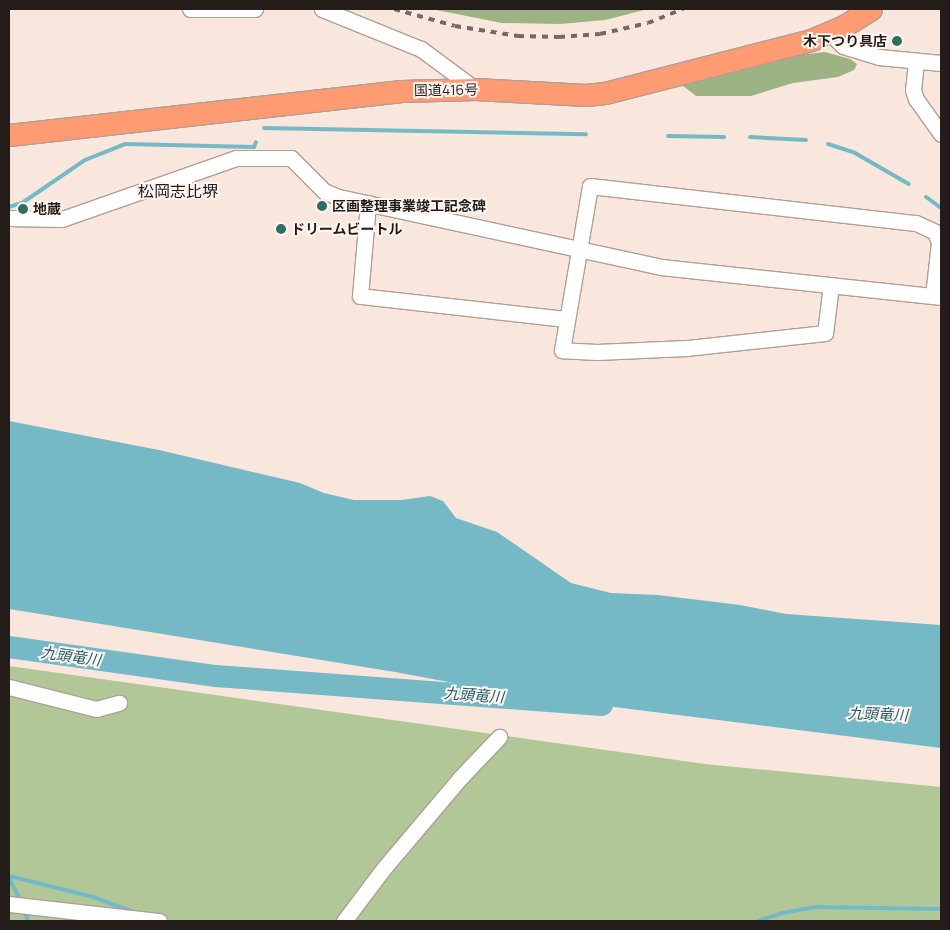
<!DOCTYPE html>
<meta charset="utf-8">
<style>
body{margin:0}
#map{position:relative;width:950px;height:930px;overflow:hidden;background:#f9e6dc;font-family:Manrope,"Noto Sans JP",sans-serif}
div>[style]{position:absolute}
.green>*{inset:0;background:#b1c797}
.forest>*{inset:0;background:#9db383}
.water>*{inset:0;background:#75b9c7}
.stream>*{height:4px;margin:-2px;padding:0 2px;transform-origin:2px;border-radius:2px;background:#75b9c7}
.river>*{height:22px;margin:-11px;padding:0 11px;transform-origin:11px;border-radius:11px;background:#75b9c7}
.roads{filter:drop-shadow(1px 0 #b09f95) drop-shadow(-1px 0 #b09f95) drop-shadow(0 1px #b09f95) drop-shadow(0 -1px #b09f95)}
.minor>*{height:15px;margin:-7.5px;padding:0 7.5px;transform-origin:7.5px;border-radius:7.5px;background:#fff}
.highway>*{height:21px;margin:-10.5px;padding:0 10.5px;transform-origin:10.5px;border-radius:10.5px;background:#ff9b73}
.rail>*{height:4px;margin-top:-2px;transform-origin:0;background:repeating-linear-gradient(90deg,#756964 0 6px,transparent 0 12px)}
.dots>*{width:14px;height:14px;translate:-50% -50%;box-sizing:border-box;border:2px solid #fef6f2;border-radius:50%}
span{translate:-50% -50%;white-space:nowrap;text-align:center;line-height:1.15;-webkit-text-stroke:4px #fef6f2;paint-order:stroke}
.poi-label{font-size:14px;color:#231c19;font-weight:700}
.right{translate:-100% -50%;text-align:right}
.left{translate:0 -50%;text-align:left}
.street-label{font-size:14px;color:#231c19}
.water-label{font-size:15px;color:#1f5963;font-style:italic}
.quarter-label{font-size:16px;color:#231c19}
.frame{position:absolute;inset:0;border:10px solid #231c19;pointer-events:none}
</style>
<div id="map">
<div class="green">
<div style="clip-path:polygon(9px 666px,705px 764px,941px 787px,941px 921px,9px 921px)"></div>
</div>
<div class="forest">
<div style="clip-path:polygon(431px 9px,648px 9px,605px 20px,560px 24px,502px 23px)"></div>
<div style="clip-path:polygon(825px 52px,850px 59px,857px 64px,854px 70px,838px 77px,793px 83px,751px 96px,696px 96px,678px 82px,772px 58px)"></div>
</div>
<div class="water">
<div style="clip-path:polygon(9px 421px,159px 450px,300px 483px,324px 493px,354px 500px,402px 500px,430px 496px,443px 501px,456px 518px,497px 532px,571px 583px,611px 593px,658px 595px,740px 605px,786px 614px,941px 625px,941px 748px,518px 695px,395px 672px,9px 609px)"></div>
</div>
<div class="stream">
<div style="left:264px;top:128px;width:322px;rotate:1.1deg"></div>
<div style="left:668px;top:136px;width:56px;rotate:1deg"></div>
<div style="left:750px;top:137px;width:56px;rotate:3.1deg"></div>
<div style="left:828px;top:144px;width:28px;rotate:18deg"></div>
<div style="left:855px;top:153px;width:62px;rotate:29.9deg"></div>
<div style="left:926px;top:197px;width:19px;rotate:36deg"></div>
<div style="left:9px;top:207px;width:14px;rotate:-17deg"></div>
<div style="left:22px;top:203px;width:76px;rotate:-34.3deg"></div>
<div style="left:85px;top:160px;width:43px;rotate:-21.8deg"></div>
<div style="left:125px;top:144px;width:129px;rotate:1.3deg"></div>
<div style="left:254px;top:147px;width:5px;rotate:-68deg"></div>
<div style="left:9px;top:876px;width:87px;rotate:14deg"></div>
<div style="left:93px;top:897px;width:44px;rotate:20.1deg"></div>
<div style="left:9px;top:878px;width:25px;rotate:63deg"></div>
<div style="left:24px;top:909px;width:13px;rotate:72deg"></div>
<div style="left:758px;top:921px;width:25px;rotate:-18deg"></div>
<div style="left:782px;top:913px;width:35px;rotate:-10deg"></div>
<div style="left:816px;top:907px;width:125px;rotate:0.9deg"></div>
</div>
<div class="river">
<div style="left:9px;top:647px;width:209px;rotate:8deg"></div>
<div style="left:216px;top:676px;width:387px;rotate:4.3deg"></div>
</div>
<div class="roads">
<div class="minor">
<div style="left:190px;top:9px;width:65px"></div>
<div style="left:322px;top:9px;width:107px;rotate:22deg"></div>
<div style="left:421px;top:49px;width:67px;rotate:36.5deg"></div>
<div style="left:830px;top:33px;width:18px;rotate:45deg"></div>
<div style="left:843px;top:46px;width:38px;rotate:17deg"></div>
<div style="left:879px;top:57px;width:62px;rotate:5.5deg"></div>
<div style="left:916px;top:62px;width:28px;rotate:96deg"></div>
<div style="left:913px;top:90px;width:9px;rotate:72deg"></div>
<div style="left:916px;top:99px;width:43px;rotate:54.5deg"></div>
<div style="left:368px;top:203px;width:93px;rotate:94.9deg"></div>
<div style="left:360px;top:296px;width:206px;rotate:6.4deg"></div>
<div style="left:9px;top:218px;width:53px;rotate:1.1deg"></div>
<div style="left:62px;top:219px;width:184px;rotate:-19.3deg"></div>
<div style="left:236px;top:158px;width:55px"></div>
<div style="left:291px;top:158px;width:47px;rotate:45deg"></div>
<div style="left:324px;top:191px;width:15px;rotate:23deg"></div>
<div style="left:338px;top:197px;width:330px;rotate:12.2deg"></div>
<div style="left:661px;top:267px;width:282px;rotate:6.1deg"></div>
<div style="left:831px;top:285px;width:48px;rotate:97.1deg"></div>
<div style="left:825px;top:333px;width:140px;rotate:173.8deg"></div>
<div style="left:686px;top:348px;width:89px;rotate:177.4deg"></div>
<div style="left:597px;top:352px;width:35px;rotate:-177deg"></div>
<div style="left:562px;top:350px;width:166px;rotate:-80.3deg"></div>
<div style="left:590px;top:186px;width:328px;rotate:6.5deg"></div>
<div style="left:916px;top:223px;width:21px;rotate:25deg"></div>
<div style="left:935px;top:232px;width:11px;rotate:68deg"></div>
<div style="left:939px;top:242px;width:54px;rotate:96.3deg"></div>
<div style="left:9px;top:687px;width:90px;rotate:14.2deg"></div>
<div style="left:96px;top:709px;width:24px;rotate:-15deg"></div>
<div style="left:9px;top:904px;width:151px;rotate:6.5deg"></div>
<div style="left:344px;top:921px;width:66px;rotate:-53deg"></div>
<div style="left:384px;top:868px;width:118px;rotate:-49.8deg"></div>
<div style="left:460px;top:778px;width:57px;rotate:-46.4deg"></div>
</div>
<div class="highway">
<div style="left:9px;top:135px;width:395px;rotate:-6.4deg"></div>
<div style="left:402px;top:91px;width:73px;rotate:-1.6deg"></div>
<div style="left:475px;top:89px;width:111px;rotate:3.1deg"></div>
<div style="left:586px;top:95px;width:19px;rotate:-6deg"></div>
<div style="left:605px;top:93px;width:213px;rotate:-14.4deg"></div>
<div style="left:811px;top:40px;width:36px;rotate:-23deg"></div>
<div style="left:844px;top:26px;width:32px;rotate:-32deg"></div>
</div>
</div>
<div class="rail">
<div style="left:394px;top:9px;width:63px;rotate:15.6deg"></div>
<div style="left:455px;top:26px;width:64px;rotate:9deg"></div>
<div style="left:518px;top:36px;width:41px;rotate:1.4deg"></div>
<div style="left:559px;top:37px;width:41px;rotate:-4.2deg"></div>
<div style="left:600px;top:34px;width:49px;rotate:-12.9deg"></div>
<div style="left:648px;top:23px;width:38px;rotate:-22deg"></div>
</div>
<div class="dots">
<div style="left:897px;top:41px;background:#2d6f60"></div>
<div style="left:322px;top:206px;background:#2d6f60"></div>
<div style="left:23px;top:209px;background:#2d6f60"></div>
<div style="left:281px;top:229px;background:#2d6f60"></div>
</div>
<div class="poi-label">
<span class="right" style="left:887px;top:41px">木下つり具店</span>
<span class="left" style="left:332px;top:206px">区画整理事業竣工記念碑</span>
<span class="left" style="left:33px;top:209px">地蔵</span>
<span class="left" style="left:291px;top:229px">ドリームビートル</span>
</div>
<div class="street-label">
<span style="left:446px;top:90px;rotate:-1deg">国道416号</span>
</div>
<div class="water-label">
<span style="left:71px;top:656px;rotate:8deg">九頭竜川</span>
<span style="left:474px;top:695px;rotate:4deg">九頭竜川</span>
<span style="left:878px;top:714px;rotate:2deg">九頭竜川</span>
</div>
<div class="quarter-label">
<span style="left:178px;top:191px">松岡志比堺</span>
</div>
<div class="frame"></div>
</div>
